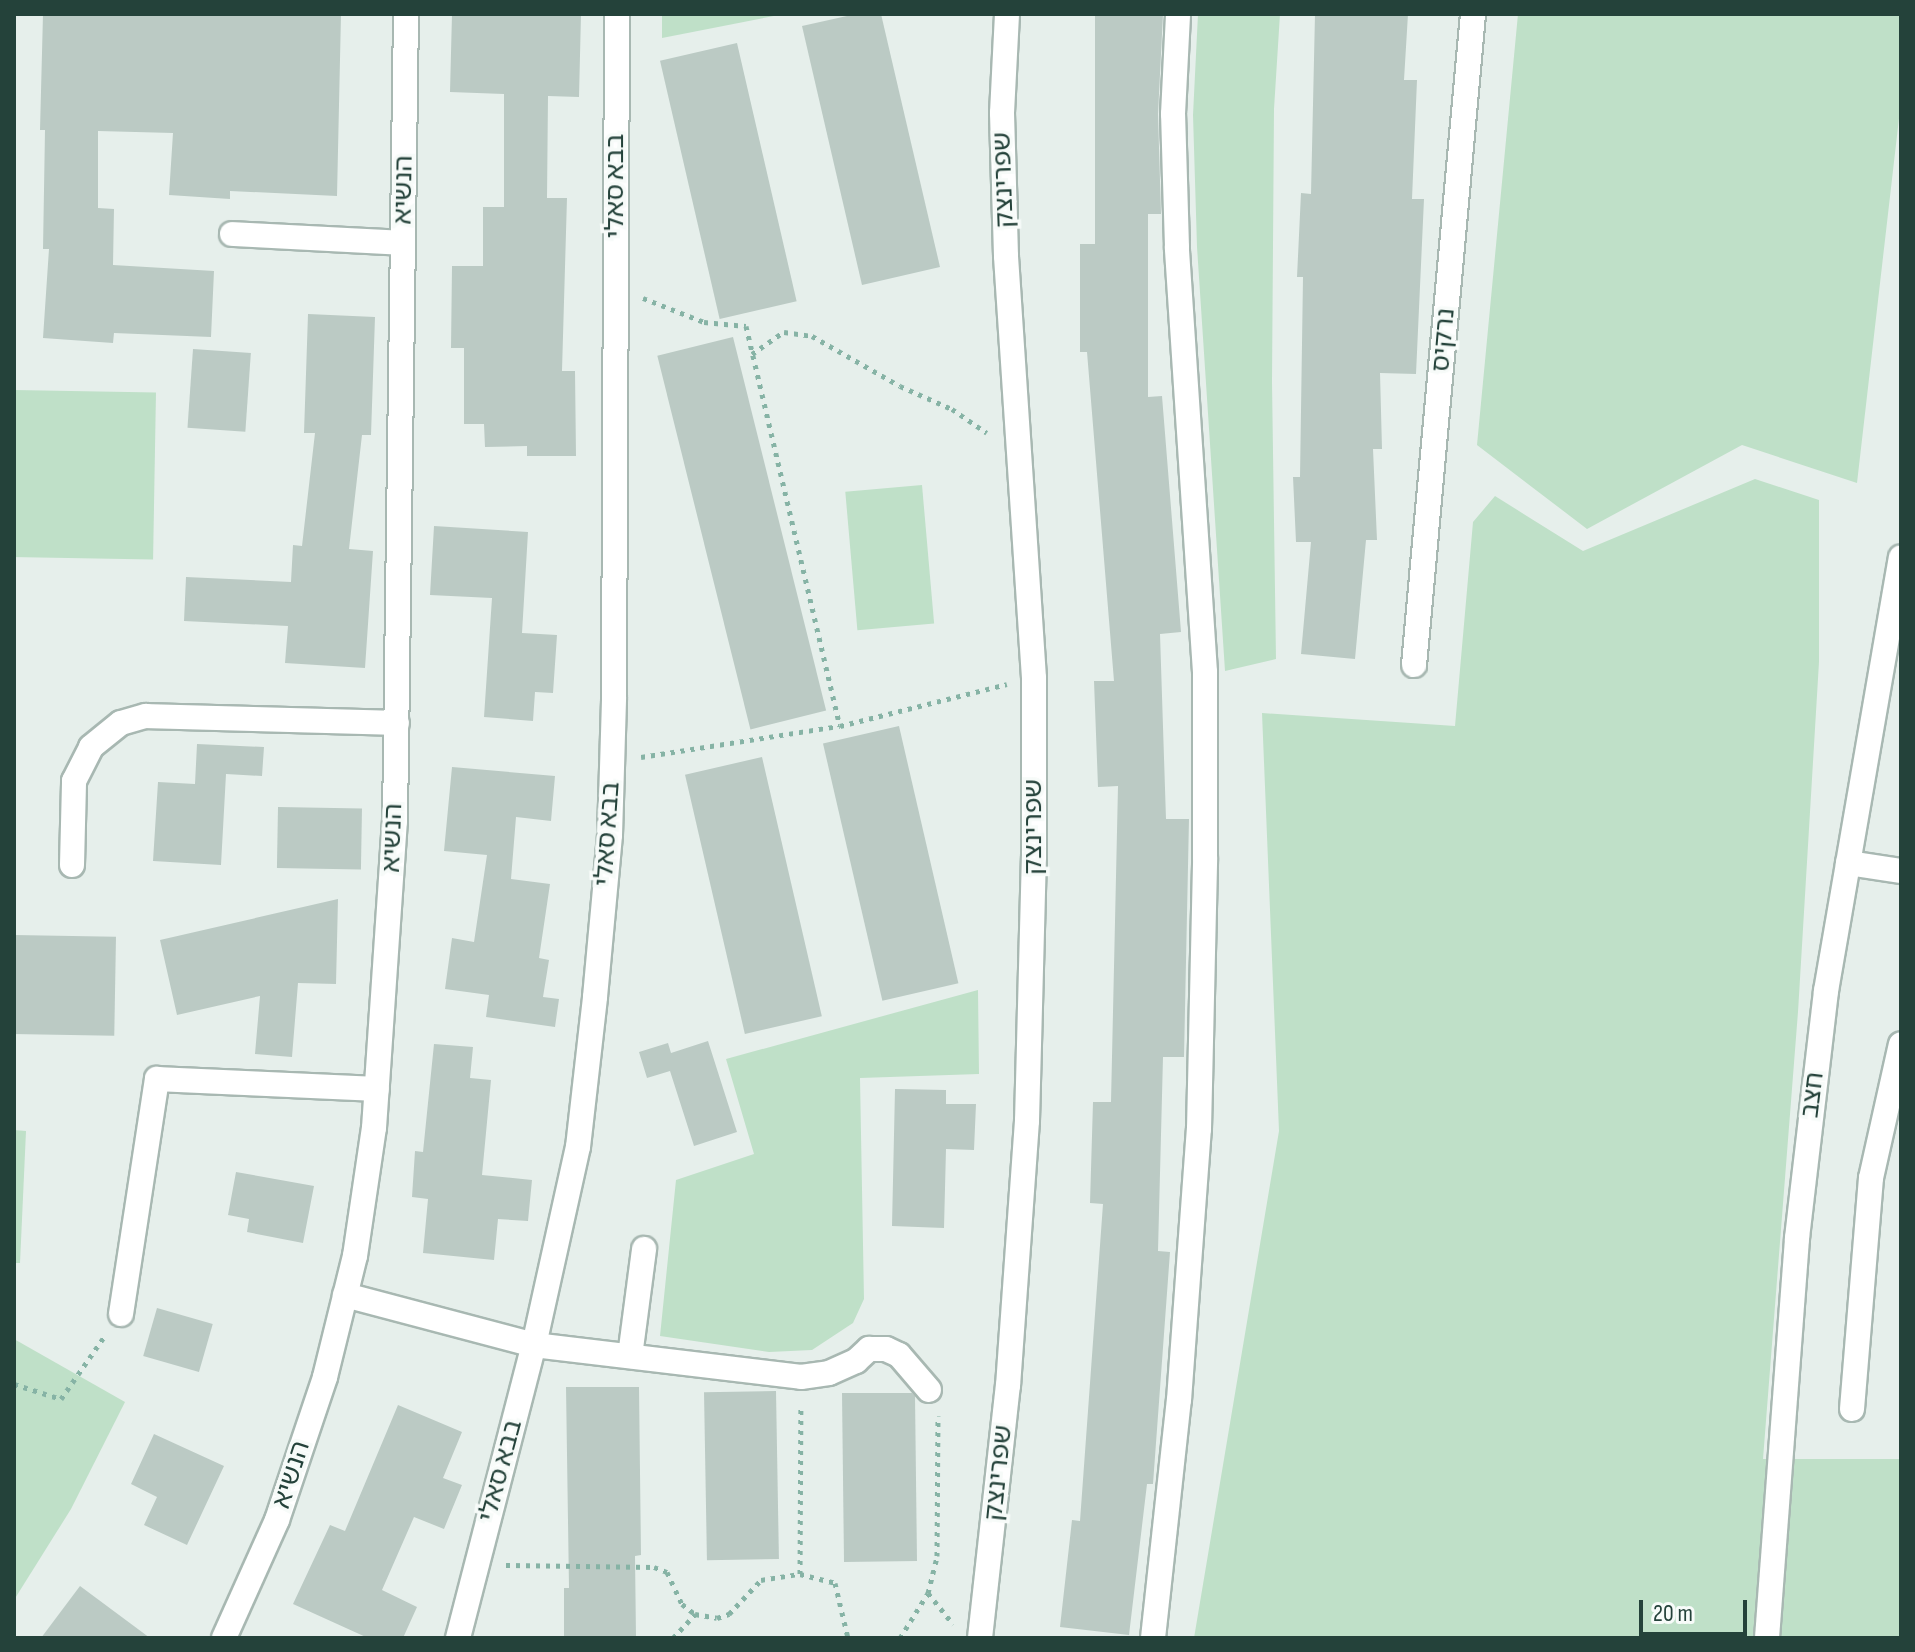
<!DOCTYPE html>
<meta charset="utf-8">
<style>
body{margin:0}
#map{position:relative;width:1915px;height:1652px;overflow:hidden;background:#e6efeb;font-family:"Sofia Sans Condensed","Noto Sans Hebrew",sans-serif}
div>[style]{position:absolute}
.green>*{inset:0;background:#bfe0c8;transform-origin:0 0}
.building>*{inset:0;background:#bbcac4;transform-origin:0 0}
.path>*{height:5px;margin-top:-2.5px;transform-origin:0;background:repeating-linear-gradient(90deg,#86b3a5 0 4px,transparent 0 10px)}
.roads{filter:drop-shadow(2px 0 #a8b8b2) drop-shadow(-2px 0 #a8b8b2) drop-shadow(0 2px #a8b8b2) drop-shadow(0 -2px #a8b8b2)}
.minor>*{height:24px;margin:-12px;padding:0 12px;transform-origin:12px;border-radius:12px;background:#fff}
span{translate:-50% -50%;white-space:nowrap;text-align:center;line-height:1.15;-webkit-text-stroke:7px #f7fbf9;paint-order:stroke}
.street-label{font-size:26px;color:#24423a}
.frame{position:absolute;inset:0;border:16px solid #24423a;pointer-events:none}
.scale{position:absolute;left:1639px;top:1600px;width:108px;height:36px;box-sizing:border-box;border:4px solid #24423a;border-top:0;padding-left:10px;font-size:24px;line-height:28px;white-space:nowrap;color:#24423a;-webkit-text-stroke:6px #f7fbf9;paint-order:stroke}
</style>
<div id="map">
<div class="green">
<div style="clip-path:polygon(662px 14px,784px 14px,662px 38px)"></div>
<div style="clip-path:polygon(1198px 14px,1280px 14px,1274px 109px,1272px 382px,1276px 659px,1225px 671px,1197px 247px,1193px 115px)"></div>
<div style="clip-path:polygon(1518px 14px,1901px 14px,1901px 101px,1857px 483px,1742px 445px,1587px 529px,1477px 445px)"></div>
<div style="left:14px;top:390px;width:142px;height:167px;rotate:1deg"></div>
<div style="clip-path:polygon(1755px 479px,1819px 500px,1819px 662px,1798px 1012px,1763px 1459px,1901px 1459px,1901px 1638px,1194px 1638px,1279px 1131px,1262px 713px,1455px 726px,1473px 522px,1495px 496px,1583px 551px)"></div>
<div style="left:922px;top:485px;width:139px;height:77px;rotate:85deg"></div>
<div style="clip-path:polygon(978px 990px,979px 1074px,860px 1078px,864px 1299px,853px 1323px,812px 1350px,769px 1352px,660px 1336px,676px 1180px,754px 1154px,726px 1059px)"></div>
<div style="clip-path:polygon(14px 1130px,26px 1131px,20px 1263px,14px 1263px)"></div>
<div style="clip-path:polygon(14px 1339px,125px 1402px,71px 1509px,14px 1600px)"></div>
</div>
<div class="building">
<div style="clip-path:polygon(43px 14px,341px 14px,337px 196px,230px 191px,230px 199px,169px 195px,173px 133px,98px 131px,98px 208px,114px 209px,113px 265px,214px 271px,211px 337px,114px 333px,113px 343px,43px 338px,49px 249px,43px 249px,45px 130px,40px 130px)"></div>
<div style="clip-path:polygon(452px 14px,581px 14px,579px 97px,548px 96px,547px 198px,567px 198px,562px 371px,575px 371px,576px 456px,527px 456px,527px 446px,485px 447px,484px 424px,464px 424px,464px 348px,451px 348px,452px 266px,483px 266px,483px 207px,504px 207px,504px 94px,450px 92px)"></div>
<div style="clip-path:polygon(856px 14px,881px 14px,940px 267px,862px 285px,802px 26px)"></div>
<div style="clip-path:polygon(1095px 14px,1163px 14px,1158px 114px,1161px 214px,1148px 214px,1148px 397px,1162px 396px,1181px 632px,1160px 634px,1166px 819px,1189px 819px,1184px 1057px,1163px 1057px,1158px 1251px,1170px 1252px,1153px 1484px,1147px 1484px,1129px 1635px,1060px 1627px,1072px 1520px,1080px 1521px,1103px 1204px,1090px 1203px,1093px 1102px,1111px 1102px,1118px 786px,1098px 787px,1094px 681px,1114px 681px,1087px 352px,1080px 352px,1080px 244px,1095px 244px)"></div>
<div style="clip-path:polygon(1315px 14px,1408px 14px,1404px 80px,1417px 80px,1412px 199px,1424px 199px,1416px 374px,1380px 373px,1382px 449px,1373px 449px,1377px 540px,1366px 540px,1355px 659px,1301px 654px,1311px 542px,1296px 542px,1293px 477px,1300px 477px,1303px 277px,1297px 277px,1301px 193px,1311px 194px)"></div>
<div style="left:737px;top:43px;width:265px;height:79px;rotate:77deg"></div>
<div style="clip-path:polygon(308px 314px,375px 317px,371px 435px,362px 435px,349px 549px,373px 551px,365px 668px,285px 663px,288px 626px,184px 621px,186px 577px,291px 582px,293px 545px,302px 546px,315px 433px,304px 433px)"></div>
<div style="left:733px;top:337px;width:385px;height:78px;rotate:76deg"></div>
<div style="left:193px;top:349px;width:58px;height:79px;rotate:4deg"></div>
<div style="clip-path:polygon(434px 526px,528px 532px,522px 633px,557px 635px,553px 693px,535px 692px,533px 721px,484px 717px,492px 598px,430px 595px)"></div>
<div style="left:899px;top:726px;width:264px;height:78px;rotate:77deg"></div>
<div style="clip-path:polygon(197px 744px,264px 747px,262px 776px,226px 774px,221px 865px,153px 861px,158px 782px,195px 784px)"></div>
<div style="left:762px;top:757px;width:266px;height:79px;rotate:77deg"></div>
<div style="clip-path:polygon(452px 767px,555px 776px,551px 821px,516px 817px,511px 879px,550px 884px,539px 958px,549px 960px,543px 997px,559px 999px,555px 1027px,486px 1017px,489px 995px,445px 989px,452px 938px,474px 942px,487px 855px,444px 851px)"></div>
<div style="left:278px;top:807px;width:84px;height:61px;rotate:1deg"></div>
<div style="clip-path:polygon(338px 899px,336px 984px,298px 983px,292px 1057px,255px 1054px,260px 996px,177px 1015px,160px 940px)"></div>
<div style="left:14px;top:935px;width:102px;height:99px;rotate:1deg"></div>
<div style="clip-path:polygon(708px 1041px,737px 1132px,694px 1146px,670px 1071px,647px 1078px,639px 1052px,668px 1043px,671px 1053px)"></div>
<div style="clip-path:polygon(434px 1044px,473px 1047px,470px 1078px,491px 1080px,482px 1175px,532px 1180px,528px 1221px,498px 1219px,494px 1260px,423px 1253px,428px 1199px,412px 1197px,415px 1151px,423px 1152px)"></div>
<div style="clip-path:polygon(895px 1089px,946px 1090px,946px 1104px,976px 1104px,974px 1150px,946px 1149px,944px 1228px,892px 1226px)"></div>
<div style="clip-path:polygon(236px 1172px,314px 1186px,303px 1243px,247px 1232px,249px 1219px,228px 1215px)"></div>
<div style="left:157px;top:1308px;width:58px;height:50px;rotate:16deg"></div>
<div style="clip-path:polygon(566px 1387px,639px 1387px,641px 1555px,635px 1556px,636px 1638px,564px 1638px,564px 1588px,569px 1588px)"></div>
<div style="left:776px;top:1391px;width:168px;height:72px;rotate:89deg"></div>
<div style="clip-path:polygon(842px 1393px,912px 1393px,915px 1396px,917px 1561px,844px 1562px)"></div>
<div style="clip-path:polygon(398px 1405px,462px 1432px,443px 1478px,462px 1485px,444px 1529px,414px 1517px,382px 1590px,417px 1607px,403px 1638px,368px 1638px,293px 1604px,330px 1525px,345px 1531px)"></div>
<div style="clip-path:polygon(154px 1434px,224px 1466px,187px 1545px,144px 1525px,157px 1497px,131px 1484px)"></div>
<div style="clip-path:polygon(80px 1586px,150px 1638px,41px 1638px)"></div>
</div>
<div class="path">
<div style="left:643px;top:298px;width:66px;rotate:21.5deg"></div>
<div style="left:704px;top:322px;width:42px;rotate:5.4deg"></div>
<div style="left:746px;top:326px;width:411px;rotate:76.8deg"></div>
<div style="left:752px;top:354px;width:39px;rotate:-35deg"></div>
<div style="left:784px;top:332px;width:28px;rotate:8deg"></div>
<div style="left:812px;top:336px;width:101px;rotate:29.6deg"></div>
<div style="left:900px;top:386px;width:57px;rotate:23.9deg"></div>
<div style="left:952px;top:409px;width:42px;rotate:34.4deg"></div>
<div style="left:641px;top:757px;width:201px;rotate:-8.9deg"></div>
<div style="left:840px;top:726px;width:172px;rotate:-14.1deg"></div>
<div style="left:14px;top:1384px;width:49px;rotate:17.7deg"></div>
<div style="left:61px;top:1399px;width:75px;rotate:-55.3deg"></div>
<div style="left:506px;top:1565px;width:148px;rotate:0.8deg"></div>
<div style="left:654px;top:1567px;width:14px;rotate:21deg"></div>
<div style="left:667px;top:1572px;width:35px;rotate:65deg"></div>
<div style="left:682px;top:1604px;width:16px;rotate:38deg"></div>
<div style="left:695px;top:1614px;width:22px;rotate:10deg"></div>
<div style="left:717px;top:1618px;width:13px;rotate:-18deg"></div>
<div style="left:729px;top:1614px;width:47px;rotate:-46.7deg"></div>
<div style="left:761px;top:1580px;width:39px;rotate:-9deg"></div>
<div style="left:800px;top:1574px;width:36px;rotate:14deg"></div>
<div style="left:835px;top:1583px;width:57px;rotate:76.7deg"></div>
<div style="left:800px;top:1574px;width:168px;rotate:-89.7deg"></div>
<div style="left:928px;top:1593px;width:40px;rotate:51deg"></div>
<div style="left:673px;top:1638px;width:33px;rotate:-47deg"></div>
<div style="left:900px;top:1638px;width:53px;rotate:-58.1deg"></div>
<div style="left:928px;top:1593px;width:38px;rotate:-76deg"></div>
<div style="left:937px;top:1556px;width:140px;rotate:-89.6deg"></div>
</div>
<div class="roads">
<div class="minor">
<div style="left:232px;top:234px;width:171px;rotate:3deg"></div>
<div style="left:1414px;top:665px;width:654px;rotate:-84.82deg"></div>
<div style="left:1848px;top:863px;width:54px;rotate:8.6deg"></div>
<div style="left:72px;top:865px;width:84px;rotate:-88.6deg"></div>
<div style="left:74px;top:781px;width:38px;rotate:-63deg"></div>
<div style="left:91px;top:747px;width:38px;rotate:-39deg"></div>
<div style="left:121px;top:723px;width:26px;rotate:-16deg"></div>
<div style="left:146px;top:716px;width:251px;rotate:1.6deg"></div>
<div style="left:345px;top:1295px;width:196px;rotate:14.8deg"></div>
<div style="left:534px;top:1345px;width:269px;rotate:6.8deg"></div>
<div style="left:801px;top:1377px;width:28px;rotate:-8deg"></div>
<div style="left:829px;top:1373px;width:30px;rotate:-24deg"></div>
<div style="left:856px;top:1361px;width:18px;rotate:-43deg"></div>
<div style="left:869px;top:1349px;width:17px"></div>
<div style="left:886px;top:1349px;width:14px;rotate:25deg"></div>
<div style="left:899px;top:1355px;width:46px;rotate:49.4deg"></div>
<div style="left:121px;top:1314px;width:238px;rotate:-81.3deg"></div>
<div style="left:157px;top:1079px;width:220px;rotate:2.6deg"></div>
<div style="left:630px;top:1356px;width:108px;rotate:-82.5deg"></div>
<div style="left:1852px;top:1409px;width:232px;rotate:-85.3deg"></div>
<div style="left:1871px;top:1178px;width:137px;rotate:-77.4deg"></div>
<div style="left:224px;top:1638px;width:129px;rotate:-65.8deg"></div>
<div style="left:277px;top:1520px;width:151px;rotate:-71.4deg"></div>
<div style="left:325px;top:1377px;width:125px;rotate:-76.1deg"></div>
<div style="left:355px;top:1256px;width:129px;rotate:-81.6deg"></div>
<div style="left:374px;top:1128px;width:308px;rotate:-86.1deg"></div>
<div style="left:395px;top:821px;width:807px;rotate:-89.22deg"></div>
<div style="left:458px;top:1638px;width:303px;rotate:-75.5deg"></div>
<div style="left:534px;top:1345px;width:203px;rotate:-77.5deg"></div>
<div style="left:578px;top:1147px;width:151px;rotate:-83.5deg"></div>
<div style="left:595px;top:997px;width:163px;rotate:-84.7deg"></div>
<div style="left:610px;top:835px;width:138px;rotate:-88.3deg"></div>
<div style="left:614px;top:697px;width:683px;rotate:-89.75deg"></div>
<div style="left:980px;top:1638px;width:254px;rotate:-83.7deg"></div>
<div style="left:1008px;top:1386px;width:266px;rotate:-85.9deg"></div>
<div style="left:1027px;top:1121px;width:264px;rotate:-88.5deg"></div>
<div style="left:1034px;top:857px;width:179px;rotate:-90deg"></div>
<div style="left:1034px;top:678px;width:423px;rotate:-93.8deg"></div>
<div style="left:1006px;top:256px;width:143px;rotate:-91.6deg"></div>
<div style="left:1002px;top:113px;width:99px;rotate:-87.1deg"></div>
<div style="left:1153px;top:1638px;width:239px;rotate:-83.8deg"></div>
<div style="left:1179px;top:1400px;width:272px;rotate:-85.8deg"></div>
<div style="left:1199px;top:1129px;width:271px;rotate:-88.7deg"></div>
<div style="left:1205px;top:858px;width:186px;rotate:-90deg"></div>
<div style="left:1205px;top:672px;width:426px;rotate:-93.8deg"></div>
<div style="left:1177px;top:247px;width:133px;rotate:-91.7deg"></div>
<div style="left:1173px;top:114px;width:100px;rotate:-87.1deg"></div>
<div style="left:1767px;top:1638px;width:401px;rotate:-85.7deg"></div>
<div style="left:1797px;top:1238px;width:249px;rotate:-83.3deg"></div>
<div style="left:1826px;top:991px;width:440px;rotate:-80.2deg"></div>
</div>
</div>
<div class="street-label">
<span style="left:1004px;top:180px;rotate:-92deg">שפרינצק</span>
<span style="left:616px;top:186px;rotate:-90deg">בבא סאלי</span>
<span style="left:404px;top:190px;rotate:-89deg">הנשיא</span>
<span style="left:1444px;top:340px;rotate:-85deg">נרקיס</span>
<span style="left:1034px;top:827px;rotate:-90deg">שפרינצק</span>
<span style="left:608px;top:834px;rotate:-86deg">בבא סאלי</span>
<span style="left:393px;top:838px;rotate:-88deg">הנשיא</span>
<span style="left:1813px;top:1095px;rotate:-83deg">חצב</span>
<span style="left:501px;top:1471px;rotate:-75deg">בבא סאלי</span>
<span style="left:999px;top:1473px;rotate:-84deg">שפרינצק</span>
<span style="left:292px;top:1475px;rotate:-72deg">הנשיא</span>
</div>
<div class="frame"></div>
<div class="scale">20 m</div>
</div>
